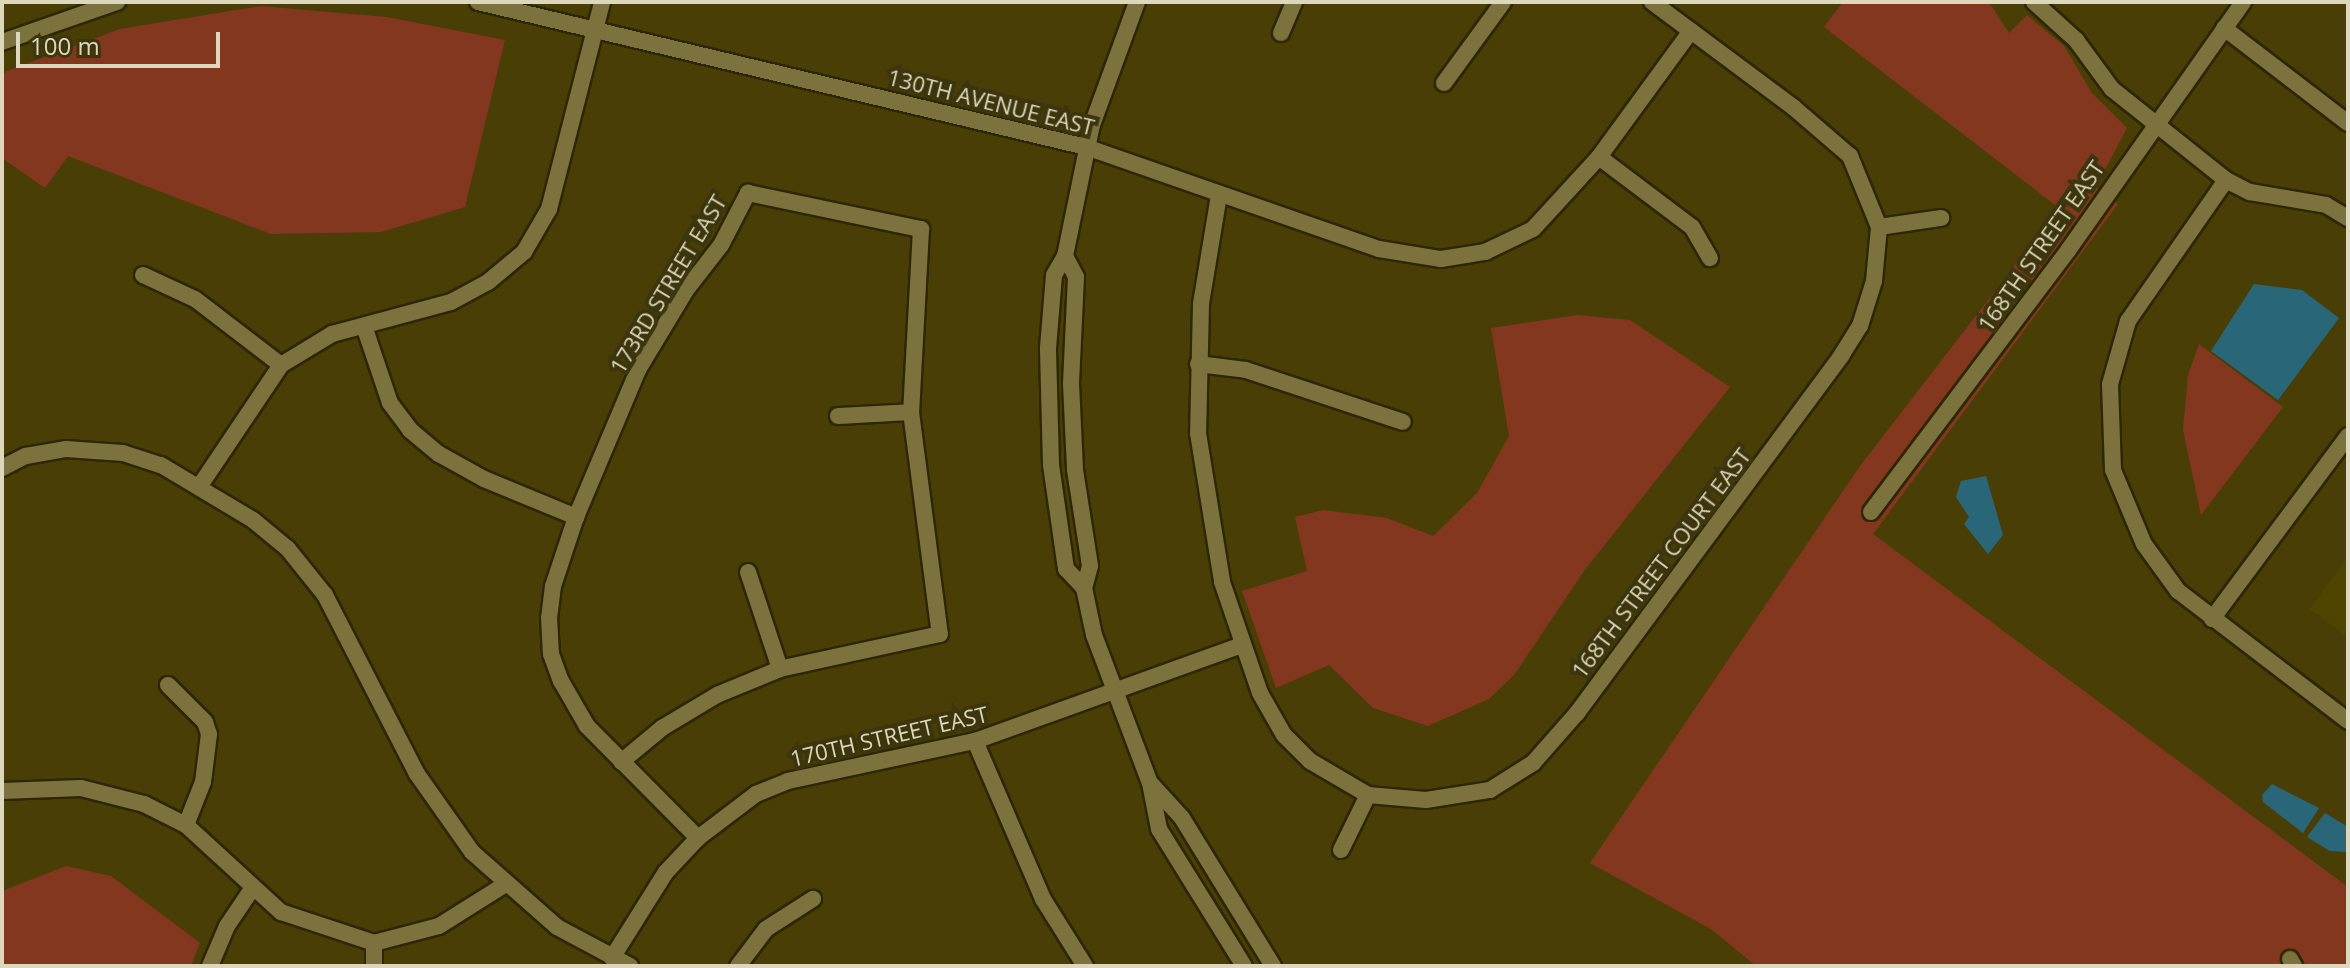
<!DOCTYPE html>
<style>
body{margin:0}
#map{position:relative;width:2350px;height:968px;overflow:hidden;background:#493f06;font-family:"Open Sans",sans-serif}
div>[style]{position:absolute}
.built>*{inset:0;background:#504500}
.green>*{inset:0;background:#83371e}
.water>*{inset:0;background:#296778}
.roads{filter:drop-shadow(2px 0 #2d2600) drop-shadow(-2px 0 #2d2600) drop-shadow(0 2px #2d2600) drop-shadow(0 -2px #2d2600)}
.minor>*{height:16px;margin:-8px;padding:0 8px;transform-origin:8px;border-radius:8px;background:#7c723e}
span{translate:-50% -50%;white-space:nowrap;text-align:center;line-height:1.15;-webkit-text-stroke:8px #3c350d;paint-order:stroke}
.street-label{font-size:22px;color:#ddd8bd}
.frame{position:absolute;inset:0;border:4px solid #ddd8bd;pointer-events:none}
.scale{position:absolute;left:16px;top:32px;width:204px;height:36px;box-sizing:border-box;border:4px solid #ddd8bd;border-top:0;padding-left:10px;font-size:24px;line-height:28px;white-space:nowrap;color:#ddd8bd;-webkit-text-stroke:6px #3c350d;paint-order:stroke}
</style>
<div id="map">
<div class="built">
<div style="clip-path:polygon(2348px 557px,2348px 637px,2310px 609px)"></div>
</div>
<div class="green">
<div style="clip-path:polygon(1843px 2px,1989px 2px,2009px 33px,2027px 15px,2064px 46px,2092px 93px,2127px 128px,2096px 187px,2118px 204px,1873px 534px,2348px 887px,2348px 966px,1756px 966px,1711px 929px,1590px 863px,1860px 466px,2059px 208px,1824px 27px)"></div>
<div style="clip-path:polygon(261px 6px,387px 17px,505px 40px,465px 207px,381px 232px,271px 234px,68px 156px,45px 188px,2px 158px,2px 75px,7px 71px,120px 29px)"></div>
<div style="clip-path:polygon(1578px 315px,1630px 320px,1730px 387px,1584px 571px,1514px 675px,1489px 699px,1428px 726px,1373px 708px,1329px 665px,1276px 688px,1242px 591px,1307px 571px,1295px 517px,1323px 510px,1387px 518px,1433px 536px,1477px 493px,1509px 436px,1491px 328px)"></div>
<div style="clip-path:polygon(2199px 344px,2283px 407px,2201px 515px,2183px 430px,2188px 375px)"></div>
<div style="clip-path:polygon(66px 866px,111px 876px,200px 943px,191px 966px,2px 966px,2px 891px)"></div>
</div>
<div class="water">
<div style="clip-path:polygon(2254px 284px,2302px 290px,2339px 318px,2278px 400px,2211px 351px)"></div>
<div style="clip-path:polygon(1986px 476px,2003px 535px,1988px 554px,1964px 524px,1969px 517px,1956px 497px,1961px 481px)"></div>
<div style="clip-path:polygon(2272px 784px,2319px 808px,2303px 833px,2263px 802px,2262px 795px)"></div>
<div style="clip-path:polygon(2325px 813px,2348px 827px,2348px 852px,2330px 851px,2307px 837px)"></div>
</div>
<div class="roads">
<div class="minor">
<div style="left:478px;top:2px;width:625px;rotate:13.41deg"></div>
<div style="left:1086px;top:147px;width:310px;rotate:19.2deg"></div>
<div style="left:1379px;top:249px;width:63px;rotate:9.2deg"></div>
<div style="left:1441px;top:259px;width:45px;rotate:-9deg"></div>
<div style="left:1485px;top:252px;width:53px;rotate:-25.6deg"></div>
<div style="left:1533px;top:229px;width:98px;rotate:-47.5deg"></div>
<div style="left:1599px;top:157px;width:156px;rotate:-53.9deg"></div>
<div style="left:2034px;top:2px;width:57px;rotate:42.1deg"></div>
<div style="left:2076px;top:40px;width:61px;rotate:53.7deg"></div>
<div style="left:2112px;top:89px;width:146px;rotate:38.6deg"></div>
<div style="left:2226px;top:180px;width:27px;rotate:27deg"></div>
<div style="left:2250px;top:192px;width:77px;rotate:9.7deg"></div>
<div style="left:2326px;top:205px;width:26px;rotate:31deg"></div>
<div style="left:2224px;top:28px;width:156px;rotate:37.5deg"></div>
<div style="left:1281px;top:33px;width:34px;rotate:-67deg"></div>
<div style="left:2px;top:42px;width:122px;rotate:-19.2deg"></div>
<div style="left:1444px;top:83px;width:100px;rotate:-53.9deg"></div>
<div style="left:1599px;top:157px;width:116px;rotate:37deg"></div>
<div style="left:1692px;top:227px;width:36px;rotate:60deg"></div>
<div style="left:2226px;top:180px;width:172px;rotate:124.8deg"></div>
<div style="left:2128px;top:321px;width:66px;rotate:105.9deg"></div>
<div style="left:2110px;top:384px;width:86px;rotate:88deg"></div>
<div style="left:2113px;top:470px;width:80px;rotate:67.3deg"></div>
<div style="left:2144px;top:544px;width:58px;rotate:54.1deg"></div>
<div style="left:2178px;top:591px;width:214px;rotate:37.4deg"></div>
<div style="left:1219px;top:195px;width:110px;rotate:99.4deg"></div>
<div style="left:1201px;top:304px;width:129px;rotate:91.3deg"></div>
<div style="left:1198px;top:433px;width:151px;rotate:80.8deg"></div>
<div style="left:1222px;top:582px;width:117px;rotate:71.1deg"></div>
<div style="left:1260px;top:693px;width:48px;rotate:60.3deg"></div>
<div style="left:1284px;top:735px;width:37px;rotate:45deg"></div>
<div style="left:1310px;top:761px;width:67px;rotate:30.4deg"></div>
<div style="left:1368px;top:795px;width:58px;rotate:4.9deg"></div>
<div style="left:1426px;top:800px;width:65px;rotate:-8.9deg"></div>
<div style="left:1490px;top:790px;width:51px;rotate:-32.1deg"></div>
<div style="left:1533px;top:763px;width:67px;rotate:-48.7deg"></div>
<div style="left:1577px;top:713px;width:444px;rotate:-53.5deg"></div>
<div style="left:1841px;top:356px;width:36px;rotate:-58deg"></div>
<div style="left:1860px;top:326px;width:47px;rotate:-72.7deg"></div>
<div style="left:1874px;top:281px;width:54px;rotate:-84.7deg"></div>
<div style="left:1879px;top:227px;width:77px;rotate:-112.2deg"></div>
<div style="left:1850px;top:156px;width:75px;rotate:-139.3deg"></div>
<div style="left:1793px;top:107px;width:176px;rotate:-143.3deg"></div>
<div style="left:1879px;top:227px;width:63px;rotate:-8.3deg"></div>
<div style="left:1065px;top:256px;width:24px;rotate:62deg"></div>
<div style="left:1076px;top:277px;width:107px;rotate:92.7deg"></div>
<div style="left:1071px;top:384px;width:86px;rotate:87.3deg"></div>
<div style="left:1075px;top:470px;width:97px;rotate:81.1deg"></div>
<div style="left:1090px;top:566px;width:23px;rotate:105deg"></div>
<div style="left:1084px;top:588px;width:48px;rotate:78deg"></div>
<div style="left:1094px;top:635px;width:158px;rotate:69.3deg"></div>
<div style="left:1150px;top:783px;width:47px;rotate:78.9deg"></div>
<div style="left:1159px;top:829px;width:161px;rotate:58.2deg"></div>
<div style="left:143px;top:275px;width:57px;rotate:24.8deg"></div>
<div style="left:195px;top:299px;width:108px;rotate:37.5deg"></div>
<div style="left:364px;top:326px;width:81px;rotate:71.3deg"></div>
<div style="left:390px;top:403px;width:34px;rotate:53deg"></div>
<div style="left:410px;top:430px;width:38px;rotate:40deg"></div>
<div style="left:439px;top:454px;width:51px;rotate:29.1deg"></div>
<div style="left:484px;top:479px;width:100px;rotate:22.4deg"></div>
<div style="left:576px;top:517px;width:73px;rotate:108.4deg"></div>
<div style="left:553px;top:586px;width:31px;rotate:97deg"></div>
<div style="left:549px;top:617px;width:37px;rotate:87deg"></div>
<div style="left:551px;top:654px;width:29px;rotate:70deg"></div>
<div style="left:561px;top:681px;width:52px;rotate:60deg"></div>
<div style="left:587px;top:726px;width:158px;rotate:45.3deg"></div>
<div style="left:1198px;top:364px;width:48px;rotate:7.1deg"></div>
<div style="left:1246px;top:370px;width:165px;rotate:18.3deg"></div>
<div style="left:838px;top:416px;width:73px;rotate:-3.1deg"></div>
<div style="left:2px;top:468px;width:27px;rotate:-27deg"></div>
<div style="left:26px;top:456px;width:41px;rotate:-9.9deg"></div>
<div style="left:66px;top:449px;width:57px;rotate:4deg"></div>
<div style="left:123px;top:453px;width:40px;rotate:18deg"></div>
<div style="left:161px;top:465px;width:107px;rotate:30.9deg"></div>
<div style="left:253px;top:520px;width:45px;rotate:39.6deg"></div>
<div style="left:288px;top:549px;width:59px;rotate:51.2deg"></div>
<div style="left:325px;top:595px;width:201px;rotate:62.8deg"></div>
<div style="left:417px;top:774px;width:95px;rotate:54.8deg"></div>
<div style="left:472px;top:852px;width:113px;rotate:41.4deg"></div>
<div style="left:557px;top:927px;width:83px;rotate:28.1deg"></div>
<div style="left:199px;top:487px;width:147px;rotate:-56.1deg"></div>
<div style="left:281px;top:365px;width:60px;rotate:-31.3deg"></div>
<div style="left:332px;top:334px;width:123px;rotate:-15.1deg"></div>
<div style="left:451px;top:302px;width:42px;rotate:-28.4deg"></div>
<div style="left:488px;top:282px;width:47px;rotate:-39.8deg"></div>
<div style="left:524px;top:252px;width:50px;rotate:-59.8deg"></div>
<div style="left:549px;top:209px;width:214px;rotate:-75.6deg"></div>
<div style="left:1871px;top:512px;width:329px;rotate:-53deg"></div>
<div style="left:2069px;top:249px;width:302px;rotate:-54.8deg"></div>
<div style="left:576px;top:517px;width:160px;rotate:-67.1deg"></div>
<div style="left:638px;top:370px;width:93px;rotate:-59deg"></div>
<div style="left:686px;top:290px;width:57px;rotate:-52.1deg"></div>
<div style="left:721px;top:245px;width:59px;rotate:-62.6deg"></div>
<div style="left:748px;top:193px;width:177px;rotate:11.8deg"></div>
<div style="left:921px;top:229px;width:183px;rotate:93.1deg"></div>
<div style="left:911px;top:412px;width:224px;rotate:82.6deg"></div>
<div style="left:940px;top:634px;width:164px;rotate:167.7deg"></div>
<div style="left:780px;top:669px;width:68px;rotate:157.6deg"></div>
<div style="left:717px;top:695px;width:64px;rotate:149deg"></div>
<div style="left:662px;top:728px;width:53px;rotate:140.3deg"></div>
<div style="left:748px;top:572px;width:102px;rotate:71.7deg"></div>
<div style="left:1084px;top:588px;width:26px;rotate:-133deg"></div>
<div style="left:1066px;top:569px;width:105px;rotate:-98.2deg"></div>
<div style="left:1051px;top:465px;width:117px;rotate:-91.5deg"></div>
<div style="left:1048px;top:348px;width:73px;rotate:-85.3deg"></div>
<div style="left:1054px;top:275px;width:22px;rotate:-60deg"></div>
<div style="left:1065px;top:256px;width:134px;rotate:-78.4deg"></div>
<div style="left:1092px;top:125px;width:131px;rotate:-69.9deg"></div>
<div style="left:2212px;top:619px;width:228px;rotate:-53.4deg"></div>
<div style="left:168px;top:685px;width:52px;rotate:45deg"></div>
<div style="left:205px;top:722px;width:13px;rotate:72deg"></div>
<div style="left:209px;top:734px;width:48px;rotate:97.1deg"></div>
<div style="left:203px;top:782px;width:46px;rotate:111.6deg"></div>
<div style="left:975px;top:741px;width:172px;rotate:66.7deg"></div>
<div style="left:1043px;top:899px;width:79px;rotate:57.9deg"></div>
<div style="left:1151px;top:784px;width:46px;rotate:47.6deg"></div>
<div style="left:1182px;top:818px;width:174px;rotate:58.4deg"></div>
<div style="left:2px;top:791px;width:79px;rotate:-2.2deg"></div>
<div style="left:81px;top:788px;width:65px;rotate:14.3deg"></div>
<div style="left:144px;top:804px;width:47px;rotate:26.6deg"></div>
<div style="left:186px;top:825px;width:129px;rotate:42.5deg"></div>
<div style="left:281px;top:912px;width:98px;rotate:18.4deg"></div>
<div style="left:1341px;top:850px;width:61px;rotate:-63.9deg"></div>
<div style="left:612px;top:958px;width:102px;rotate:-57.9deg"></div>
<div style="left:666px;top:872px;width:47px;rotate:-46.7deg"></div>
<div style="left:698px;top:838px;width:73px;rotate:-37.2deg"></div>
<div style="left:756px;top:794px;width:35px;rotate:-22deg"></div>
<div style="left:788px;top:781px;width:191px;rotate:-12.1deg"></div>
<div style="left:975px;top:741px;width:283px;rotate:-19.8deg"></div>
<div style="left:2290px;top:959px;width:8px;rotate:60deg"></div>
<div style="left:210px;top:966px;width:43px;rotate:-67deg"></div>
<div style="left:227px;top:926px;width:45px;rotate:-56deg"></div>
<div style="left:374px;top:966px;width:23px;rotate:-90deg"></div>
<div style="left:374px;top:943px;width:67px;rotate:-14.7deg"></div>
<div style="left:439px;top:926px;width:77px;rotate:-32.2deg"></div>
<div style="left:738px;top:966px;width:46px;rotate:-52.9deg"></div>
<div style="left:766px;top:929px;width:56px;rotate:-32.6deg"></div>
</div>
</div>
<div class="street-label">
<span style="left:991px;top:102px;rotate:14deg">130TH AVENUE EAST</span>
<span style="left:2041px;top:246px;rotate:-55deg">168TH STREET EAST</span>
<span style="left:668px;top:284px;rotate:-59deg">173RD STREET EAST</span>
<span style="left:1661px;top:563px;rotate:-53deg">168TH STREET COURT EAST</span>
<span style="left:889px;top:736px;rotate:-13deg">170TH STREET EAST</span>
</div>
<div class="frame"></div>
<div class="scale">100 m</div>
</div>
